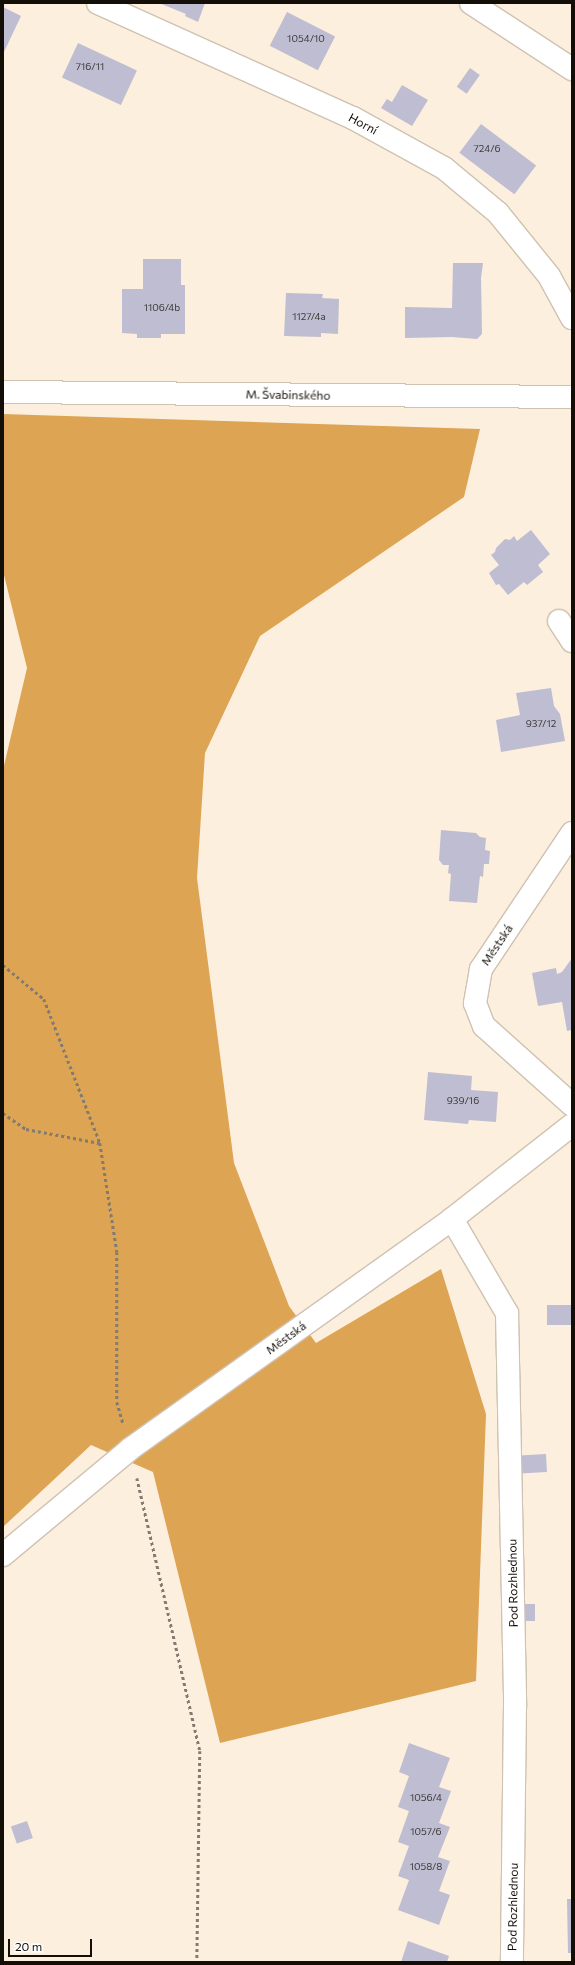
<!DOCTYPE html>
<meta charset="utf-8">
<style>
body{margin:0}
#map{position:relative;width:575px;height:1965px;overflow:hidden;background:#fdefde;font-family:Commissioner,sans-serif}
div>[style]{position:absolute}
.forest>*{inset:0;background:#dda453}
.building>*{inset:0;background:#bebdd1;transform-origin:0 0}
.path>*{height:2.5px;margin-top:-1.25px;transform-origin:0;background:repeating-linear-gradient(90deg,#847b6f 0 3px,transparent 0 6px)}
.roads{filter:drop-shadow(1px 0 #cfc2b1) drop-shadow(-1px 0 #cfc2b1) drop-shadow(0 1px #cfc2b1) drop-shadow(0 -1px #cfc2b1)}
.minor>*{height:22px;margin:-11px;padding:0 11px;transform-origin:11px;border-radius:11px;background:#fff}
span{translate:-50% -50%;white-space:nowrap;text-align:center;line-height:1.15;-webkit-text-stroke:3px #fff;paint-order:stroke}
.number-label{font-size:10px;color:#3e3a3a}
.number-label span{-webkit-text-stroke-width:0}
.street-label{font-size:12px;color:#130e08}
.frame{position:absolute;inset:0;border:4px solid #130e08;pointer-events:none}
.scale{position:absolute;left:8px;top:1939px;width:84px;height:18px;box-sizing:border-box;border:2px solid #130e08;border-top:0;padding-left:5px;font-size:12px;line-height:14px;white-space:nowrap;color:#130e08;-webkit-text-stroke:3px #fff;paint-order:stroke}
</style>
<div id="map">
<div class="forest">
<div style="clip-path:polygon(3px 414px,480px 429px,464px 497px,260px 636px,205px 753px,197px 878px,234px 1163px,289px 1306px,316px 1343px,441px 1269px,486px 1414px,476px 1681px,220px 1743px,153px 1472px,91px 1445px,3px 1527px,3px 770px,27px 668px,3px 571px)"></div>
</div>
<div class="building">
<div style="clip-path:polygon(159px 3px,205px 3px,198px 22px,185px 16px,186px 14px)"></div>
<div style="clip-path:polygon(3px 7px,21px 16px,3px 54px)"></div>
<div style="left:287px;top:12px;width:54px;height:38px;rotate:27deg"></div>
<div style="left:78px;top:43px;width:65px;height:38px;rotate:25deg"></div>
<div style="left:470px;top:68px;width:12px;height:23px;rotate:35deg"></div>
<div style="clip-path:polygon(402px 85px,428px 100px,412px 126px,381px 108px,387px 99px,392px 102px)"></div>
<div style="left:481px;top:124px;width:69px;height:36px;rotate:37deg"></div>
<div style="clip-path:polygon(143px 259px,181px 259px,181px 285px,185px 285px,185px 334px,161px 334px,161px 338px,137px 338px,137px 334px,122px 333px,122px 289px,143px 289px)"></div>
<div style="clip-path:polygon(453px 263px,483px 263px,481px 278px,482px 334px,477px 339px,452px 337px,405px 338px,405px 307px,452px 308px)"></div>
<div style="clip-path:polygon(286px 293px,323px 294px,322px 298px,339px 299px,338px 334px,321px 333px,321px 337px,284px 336px)"></div>
<div style="clip-path:polygon(531px 530px,550px 554px,538px 565px,543px 572px,527px 585px,524px 582px,508px 595px,499px 584px,496px 585px,489px 573px,499px 565px,491px 555px,495px 552px,496px 548px,505px 539px,510px 540px,514px 536px,517px 541px)"></div>
<div style="clip-path:polygon(551px 688px,554px 706px,560px 714px,565px 741px,501px 752px,496px 720px,520px 715px,516px 693px)"></div>
<div style="clip-path:polygon(441px 830px,476px 833px,480px 837px,486px 838px,485px 850px,490px 851px,489px 864px,484px 864px,483px 877px,480px 876px,477px 903px,449px 901px,451px 874px,448px 873px,449px 865px,443px 865px,439px 860px)"></div>
<div style="clip-path:polygon(572px 958px,572px 1030px,567px 1031px,562px 1002px,538px 1006px,532px 973px,556px 968px,557px 974px,562px 972px)"></div>
<div style="clip-path:polygon(428px 1072px,472px 1076px,471px 1090px,498px 1092px,496px 1122px,469px 1120px,468px 1124px,424px 1120px)"></div>
<div style="left:547px;top:1305px;width:25px;height:20px"></div>
<div style="left:546px;top:1454px;width:18px;height:27px;rotate:87deg"></div>
<div style="left:520px;top:1604px;width:15px;height:17px"></div>
<div style="clip-path:polygon(409px 1743px,450px 1758px,439px 1787px,451px 1791px,439px 1823px,450px 1827px,438px 1857px,450px 1861px,439px 1891px,450px 1895px,439px 1925px,398px 1910px,409px 1880px,398px 1876px,409px 1846px,398px 1842px,409px 1811px,398px 1807px,409px 1776px,399px 1772px)"></div>
<div style="left:27px;top:1821px;width:18px;height:17px;rotate:71deg"></div>
<div style="clip-path:polygon(567px 1899px,572px 1899px,572px 1953px,568px 1953px)"></div>
<div style="clip-path:polygon(408px 1941px,449px 1956px,447px 1962px,401px 1962px)"></div>
</div>
<div class="path">
<div style="left:3px;top:965px;width:53px;rotate:39.7deg"></div>
<div style="left:44px;top:999px;width:155px;rotate:68.7deg"></div>
<div style="left:100px;top:1143px;width:110px;rotate:81.1deg"></div>
<div style="left:117px;top:1252px;width:150px;rotate:90deg"></div>
<div style="left:117px;top:1402px;width:22px;rotate:74deg"></div>
<div style="left:3px;top:1113px;width:28px;rotate:35deg"></div>
<div style="left:26px;top:1129px;width:75px;rotate:10.7deg"></div>
<div style="left:137px;top:1478px;width:280px;rotate:77deg"></div>
<div style="left:200px;top:1751px;width:211px;rotate:90.8deg"></div>
</div>
<div class="roads">
<div class="minor">
<div style="left:98px;top:3px;width:280px;rotate:24.3deg"></div>
<div style="left:353px;top:118px;width:104px;rotate:28.8deg"></div>
<div style="left:444px;top:168px;width:70px;rotate:39.8deg"></div>
<div style="left:498px;top:213px;width:81px;rotate:51deg"></div>
<div style="left:549px;top:276px;width:48px;rotate:61.3deg"></div>
<div style="left:471px;top:3px;width:121px;rotate:33.2deg"></div>
<div style="left:3px;top:392px;width:569px;rotate:0.5deg"></div>
<div style="left:559px;top:621px;width:24px;rotate:57deg"></div>
<div style="left:572px;top:833px;width:164px;rotate:123.8deg"></div>
<div style="left:481px;top:969px;width:35px;rotate:100deg"></div>
<div style="left:475px;top:1003px;width:25px;rotate:69deg"></div>
<div style="left:484px;top:1026px;width:118px;rotate:41.9deg"></div>
<div style="left:452px;top:1219px;width:109px;rotate:59.7deg"></div>
<div style="left:507px;top:1313px;width:393px;rotate:88.8deg"></div>
<div style="left:515px;top:1706px;width:256px;rotate:90.7deg"></div>
<div style="left:3px;top:1555px;width:165px;rotate:-39.8deg"></div>
<div style="left:130px;top:1449px;width:396px;rotate:-35.5deg"></div>
<div style="left:452px;top:1219px;width:152px;rotate:-38.1deg"></div>
</div>
</div>
<div class="number-label">
<span style="left:306px;top:39px">1054/10</span>
<span style="left:90px;top:67px">716/11</span>
<span style="left:487px;top:149px">724/6</span>
<span style="left:162px;top:308px">1106/4b</span>
<span style="left:309px;top:317px">1127/4a</span>
<span style="left:541px;top:724px">937/12</span>
<span style="left:463px;top:1101px">939/16</span>
<span style="left:426px;top:1798px">1056/4</span>
<span style="left:426px;top:1832px">1057/6</span>
<span style="left:426px;top:1867px">1058/8</span>
</div>
<div class="street-label">
<span style="left:363px;top:124px;rotate:28deg">Horní</span>
<span style="left:288px;top:395px;rotate:1deg">M. Švabinského</span>
<span style="left:497px;top:945px;rotate:-56deg">Městská</span>
<span style="left:286px;top:1338px;rotate:-36deg">Městská</span>
<span style="left:513px;top:1583px;rotate:-91deg">Pod Rozhlednou</span>
<span style="left:513px;top:1907px;rotate:-89deg">Pod Rozhlednou</span>
</div>
<div class="frame"></div>
<div class="scale">20 m</div>
</div>
